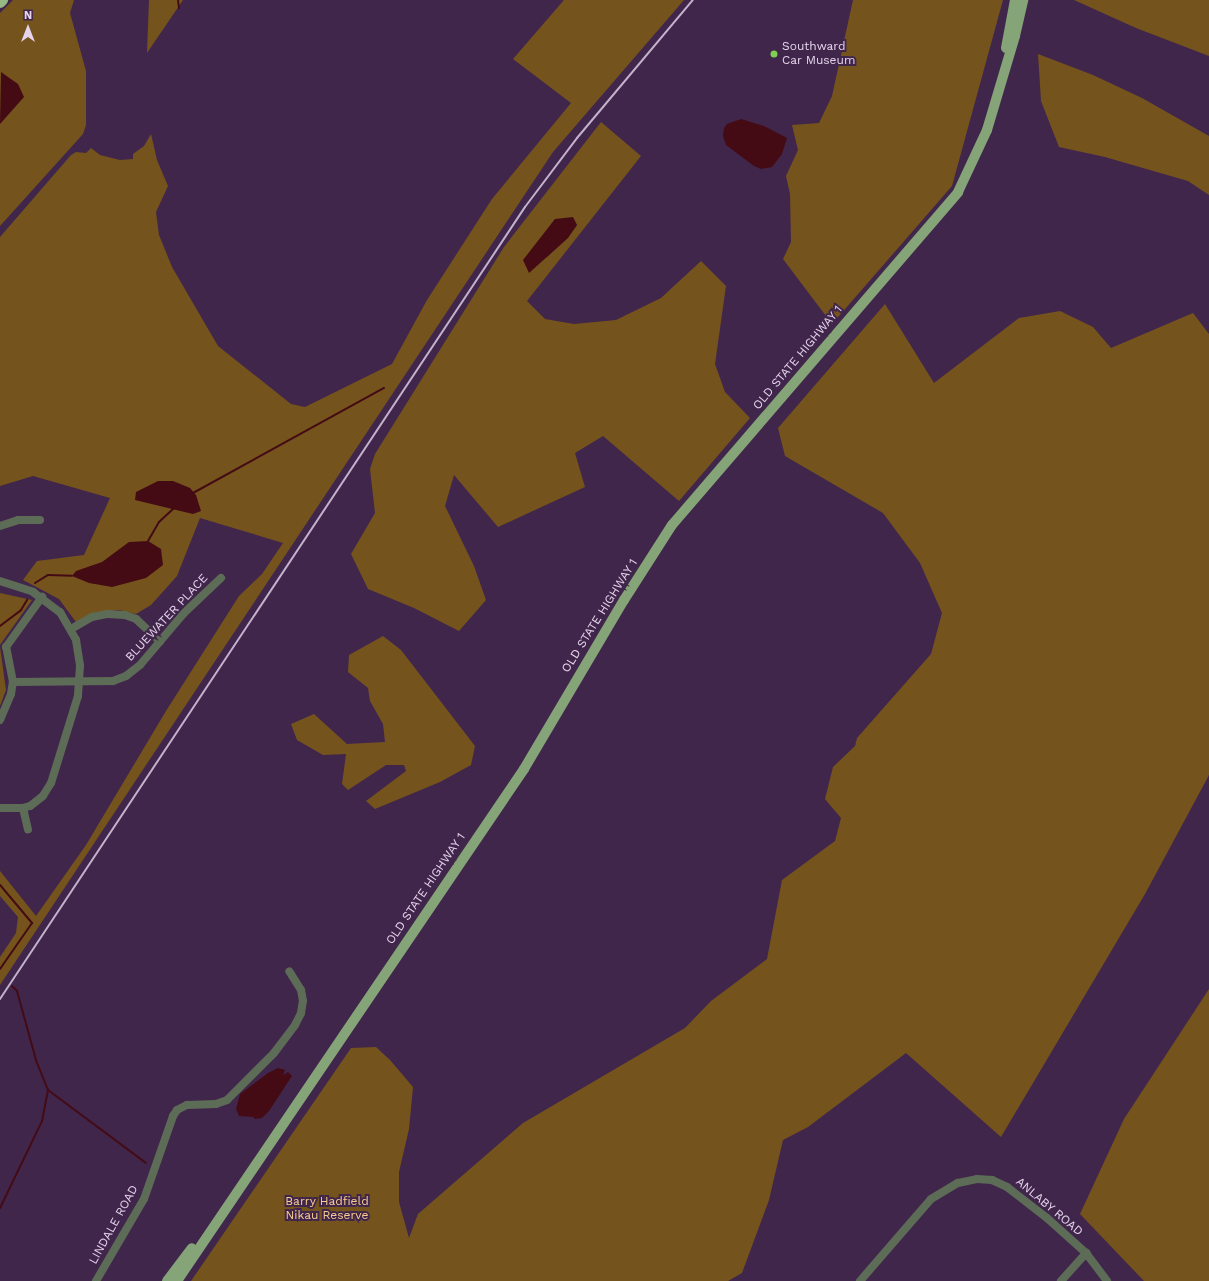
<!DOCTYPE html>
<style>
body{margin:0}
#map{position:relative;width:1209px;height:1281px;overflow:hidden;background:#41264c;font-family:"Work Sans",sans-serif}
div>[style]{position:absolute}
.green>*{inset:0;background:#75531c}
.water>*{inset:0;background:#440b15}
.stream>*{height:2px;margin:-1px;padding:0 1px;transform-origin:1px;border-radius:1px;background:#440b15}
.minor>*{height:8px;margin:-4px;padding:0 4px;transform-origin:4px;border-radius:4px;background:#5d6c56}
.major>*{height:10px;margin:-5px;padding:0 5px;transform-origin:5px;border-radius:5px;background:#85a477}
.highway>*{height:12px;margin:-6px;padding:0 6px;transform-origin:6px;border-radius:6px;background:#95ba84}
.rail>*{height:2px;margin:-1px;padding:0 1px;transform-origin:1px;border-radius:1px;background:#c4b1cc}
.dots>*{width:11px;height:11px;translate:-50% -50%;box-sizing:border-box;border:2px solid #41264c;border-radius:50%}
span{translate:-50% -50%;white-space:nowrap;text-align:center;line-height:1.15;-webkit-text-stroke:4px #41264c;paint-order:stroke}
.poi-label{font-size:12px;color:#e5d4ec}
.left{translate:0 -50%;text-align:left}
.street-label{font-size:12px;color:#e5d4ec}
.park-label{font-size:12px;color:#f8cd8f}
.north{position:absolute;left:8px;top:8px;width:40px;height:40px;-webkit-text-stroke:3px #41264c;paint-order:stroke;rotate:0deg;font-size:11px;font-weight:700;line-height:16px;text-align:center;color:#e5d4ec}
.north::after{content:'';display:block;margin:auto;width:14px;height:18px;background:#e5d4ec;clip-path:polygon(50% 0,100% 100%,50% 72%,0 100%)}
</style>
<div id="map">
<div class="green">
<div style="clip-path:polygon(13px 0,74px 0,70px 13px,86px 71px,86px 125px,83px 134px,0 226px,0 13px)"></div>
<div style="clip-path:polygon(149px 0,183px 0,147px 53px)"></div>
<div style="clip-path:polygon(564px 0,684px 0,553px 152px,0 985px,0 957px,16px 933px,18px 917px,0 896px,0 871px,36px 916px,86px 845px,166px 711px,239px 596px,262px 574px,283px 543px,200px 518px,177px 576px,151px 605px,136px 614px,119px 610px,103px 612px,76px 622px,59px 599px,23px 580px,37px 561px,84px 555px,110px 498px,33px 476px,0 486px,0 237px,71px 155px,76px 152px,86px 153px,91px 148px,100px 155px,120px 160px,133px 159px,133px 154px,144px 146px,151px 134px,157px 160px,168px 186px,156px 212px,159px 235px,172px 267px,218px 346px,291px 404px,305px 407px,392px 364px,427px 300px,492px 199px,571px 103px,513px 59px)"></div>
<div style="clip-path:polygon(853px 0,1003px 0,952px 186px,832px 324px,783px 259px,791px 242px,790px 194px,786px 176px,798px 150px,792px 125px,819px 123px,832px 96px)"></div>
<div style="clip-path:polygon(1074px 0,1209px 0,1209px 56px,1136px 28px)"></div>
<div style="clip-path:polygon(1038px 54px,1093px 75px,1142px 98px,1209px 136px,1209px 195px,1188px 181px,1105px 157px,1059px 147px,1041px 101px)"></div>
<div style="clip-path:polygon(evenodd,601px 122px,641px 156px,527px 301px,545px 319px,574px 324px,616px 320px,661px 298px,701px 261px,726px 286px,715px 364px,725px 392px,750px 418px,679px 501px,603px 436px,575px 453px,585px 487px,498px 527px,454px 475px,445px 506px,474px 566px,486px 600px,459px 631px,414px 608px,368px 589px,351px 554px,375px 513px,370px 469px,375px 454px,504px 247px,601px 122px,555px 219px,577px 225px,567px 238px,546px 258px,542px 237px,555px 219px)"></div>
<div style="clip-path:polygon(885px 304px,934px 383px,1019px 318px,1060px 311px,1093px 327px,1111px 348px,1193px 313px,1209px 334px,1209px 775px,1145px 894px,1001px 1137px,906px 1053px,808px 1127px,783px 1140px,769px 1200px,742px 1273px,728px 1281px,191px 1281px,351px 1048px,376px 1047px,390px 1060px,413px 1087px,409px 1129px,399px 1172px,399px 1202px,409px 1238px,418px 1214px,523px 1123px,685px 1028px,711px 1001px,767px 959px,782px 880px,835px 841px,841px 818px,825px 799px,833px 767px,855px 746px,857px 738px,931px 654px,942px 613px,920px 563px,883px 513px,785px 456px,778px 428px)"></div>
<div style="clip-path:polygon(0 593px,32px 600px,0 645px)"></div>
<div style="clip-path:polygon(383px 636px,401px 650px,475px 746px,471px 765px,440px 782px,375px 809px,366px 801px,406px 771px,404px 765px,386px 765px,348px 790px,342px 784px,346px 754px,323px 755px,297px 740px,291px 724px,314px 714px,347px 744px,385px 742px,383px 724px,370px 701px,368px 688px,348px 672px,349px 655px)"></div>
<div style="clip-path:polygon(0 647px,6px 690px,0 706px)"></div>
<div style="clip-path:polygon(1209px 989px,1209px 1281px,1144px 1281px,1080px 1214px,1124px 1119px)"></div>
</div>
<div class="water">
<div style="clip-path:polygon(1px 72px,18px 84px,24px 97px,0 124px)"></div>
<div style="clip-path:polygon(741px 119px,764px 126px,787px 138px,782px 154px,772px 167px,761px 169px,754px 166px,726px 145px,723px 136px,724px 128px,727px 124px)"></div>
<div style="clip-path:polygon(573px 217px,577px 225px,568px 238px,529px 273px,523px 260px,555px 219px)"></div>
<div style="clip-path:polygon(158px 481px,173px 481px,190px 488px,196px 495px,201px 511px,193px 514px,135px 500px,136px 492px)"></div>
<div style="clip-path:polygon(148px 541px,161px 549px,163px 565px,146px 578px,112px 587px,89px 583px,72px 576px,76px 571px,102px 562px,129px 542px)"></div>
<div style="clip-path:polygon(278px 1068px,285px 1070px,283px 1075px,288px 1072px,292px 1076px,269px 1111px,262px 1118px,255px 1119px,253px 1117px,239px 1116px,236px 1109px,240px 1094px,268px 1073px)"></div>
</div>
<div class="stream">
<div style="left:178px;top:0;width:8px;rotate:83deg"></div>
<div style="left:193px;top:493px;width:218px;rotate:-28.8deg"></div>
<div style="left:148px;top:541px;width:22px;rotate:-60deg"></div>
<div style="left:159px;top:522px;width:21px;rotate:-43deg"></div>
<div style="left:35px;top:583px;width:15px;rotate:-32deg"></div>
<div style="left:48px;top:575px;width:24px;rotate:2deg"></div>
<div style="left:0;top:626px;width:26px;rotate:-37deg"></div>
<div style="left:21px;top:610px;width:12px;rotate:-59deg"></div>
<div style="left:0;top:885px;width:50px;rotate:49.9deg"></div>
<div style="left:32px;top:923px;width:56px;rotate:124.8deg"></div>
<div style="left:48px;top:1090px;width:122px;rotate:36.7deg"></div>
<div style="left:0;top:1208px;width:97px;rotate:-64.2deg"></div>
<div style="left:42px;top:1121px;width:32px;rotate:-79deg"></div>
<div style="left:48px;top:1090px;width:32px;rotate:-112deg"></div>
<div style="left:36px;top:1060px;width:72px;rotate:-105.4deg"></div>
<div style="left:17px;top:991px;width:7px;rotate:-135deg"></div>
</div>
<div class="minor">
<div style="left:0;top:526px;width:19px;rotate:-18deg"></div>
<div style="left:18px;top:520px;width:22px"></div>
<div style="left:0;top:581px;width:35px;rotate:18deg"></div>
<div style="left:33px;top:592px;width:34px;rotate:37deg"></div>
<div style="left:60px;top:612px;width:32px;rotate:60deg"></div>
<div style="left:76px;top:640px;width:26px;rotate:81deg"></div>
<div style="left:80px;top:666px;width:30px;rotate:94deg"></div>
<div style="left:78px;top:696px;width:91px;rotate:107.2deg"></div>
<div style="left:51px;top:783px;width:15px;rotate:122deg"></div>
<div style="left:43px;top:796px;width:16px;rotate:142deg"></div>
<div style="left:30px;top:806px;width:7px;rotate:164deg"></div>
<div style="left:23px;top:808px;width:23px;rotate:180deg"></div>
<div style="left:71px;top:629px;width:24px;rotate:-30deg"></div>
<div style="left:92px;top:617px;width:16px;rotate:-11deg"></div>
<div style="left:108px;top:614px;width:17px;rotate:3deg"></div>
<div style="left:125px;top:615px;width:12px;rotate:20deg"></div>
<div style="left:136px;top:619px;width:33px;rotate:43deg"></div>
<div style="left:13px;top:682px;width:100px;rotate:-0.6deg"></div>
<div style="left:113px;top:681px;width:14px;rotate:-21deg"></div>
<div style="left:126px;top:676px;width:18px;rotate:-38deg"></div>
<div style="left:140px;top:665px;width:68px;rotate:-49.8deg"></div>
<div style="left:184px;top:613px;width:51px;rotate:-43.4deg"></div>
<div style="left:0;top:720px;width:28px;rotate:-67deg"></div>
<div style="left:11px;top:694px;width:12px;rotate:-81deg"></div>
<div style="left:13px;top:682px;width:36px;rotate:-101deg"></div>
<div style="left:6px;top:647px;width:62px;rotate:-54.2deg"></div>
<div style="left:23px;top:808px;width:22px;rotate:77deg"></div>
<div style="left:96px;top:1281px;width:95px;rotate:-59.7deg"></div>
<div style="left:144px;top:1199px;width:88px;rotate:-70.7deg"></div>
<div style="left:173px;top:1116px;width:7px;rotate:-56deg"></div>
<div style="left:177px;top:1110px;width:11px;rotate:-27deg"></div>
<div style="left:187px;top:1105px;width:29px;rotate:-2deg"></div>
<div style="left:216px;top:1104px;width:12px;rotate:-20deg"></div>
<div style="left:227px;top:1100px;width:66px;rotate:-45deg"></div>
<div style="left:274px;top:1053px;width:35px;rotate:-53deg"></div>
<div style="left:295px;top:1025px;width:13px;rotate:-63deg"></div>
<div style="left:301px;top:1013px;width:12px;rotate:-81deg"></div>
<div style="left:303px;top:1001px;width:11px;rotate:-100deg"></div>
<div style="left:301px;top:990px;width:22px;rotate:-122deg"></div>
<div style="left:860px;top:1281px;width:108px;rotate:-49.1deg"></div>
<div style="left:931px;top:1199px;width:31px;rotate:-31deg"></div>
<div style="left:958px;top:1183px;width:19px;rotate:-12deg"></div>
<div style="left:977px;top:1179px;width:15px;rotate:4deg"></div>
<div style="left:992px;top:1180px;width:17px;rotate:25deg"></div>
<div style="left:1007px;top:1187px;width:51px;rotate:37.8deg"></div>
<div style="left:1047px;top:1218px;width:52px;rotate:41.9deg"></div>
<div style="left:1086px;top:1253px;width:35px;rotate:53deg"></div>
<div style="left:1061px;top:1281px;width:38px;rotate:-48deg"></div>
</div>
<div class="major">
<div style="left:1006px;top:48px;width:49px;rotate:-79.4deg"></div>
<div style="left:167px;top:1281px;width:41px;rotate:-52.9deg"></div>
<div style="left:177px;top:1281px;width:619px;rotate:-55.87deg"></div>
<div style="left:524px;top:769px;width:196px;rotate:-59.4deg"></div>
<div style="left:624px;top:600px;width:89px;rotate:-57.4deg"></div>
<div style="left:672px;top:525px;width:439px;rotate:-49.3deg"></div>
<div style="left:958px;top:192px;width:68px;rotate:-64.9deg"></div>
<div style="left:987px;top:130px;width:98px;rotate:-73.4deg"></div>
<div style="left:1015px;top:36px;width:37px;rotate:-77deg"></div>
</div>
<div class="highway">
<div style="left:0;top:2px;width:3px;rotate:-45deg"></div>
</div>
<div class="rail">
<div style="left:0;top:999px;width:950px;rotate:-56.46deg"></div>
<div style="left:525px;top:207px;width:86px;rotate:-53deg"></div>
<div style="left:577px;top:138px;width:180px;rotate:-50deg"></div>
</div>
<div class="dots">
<div style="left:774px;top:54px;background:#7fd052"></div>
</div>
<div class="poi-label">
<span class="left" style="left:782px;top:54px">Southward<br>Car Museum</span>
</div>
<div class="street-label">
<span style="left:798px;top:358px;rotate:-50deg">OLD STATE HIGHWAY 1</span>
<span style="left:600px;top:616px;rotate:-58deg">OLD STATE HIGHWAY 1</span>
<span style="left:167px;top:618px;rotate:-47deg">BLUEWATER PLACE</span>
<span style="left:426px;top:889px;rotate:-56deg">OLD STATE HIGHWAY 1</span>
<span style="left:1049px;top:1207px;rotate:40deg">ANLABY ROAD</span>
<span style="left:114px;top:1225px;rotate:-61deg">LINDALE ROAD</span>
</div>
<div class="park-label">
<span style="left:327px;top:1209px">Barry Hadfield<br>Nikau Reserve</span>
</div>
<div class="north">N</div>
</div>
